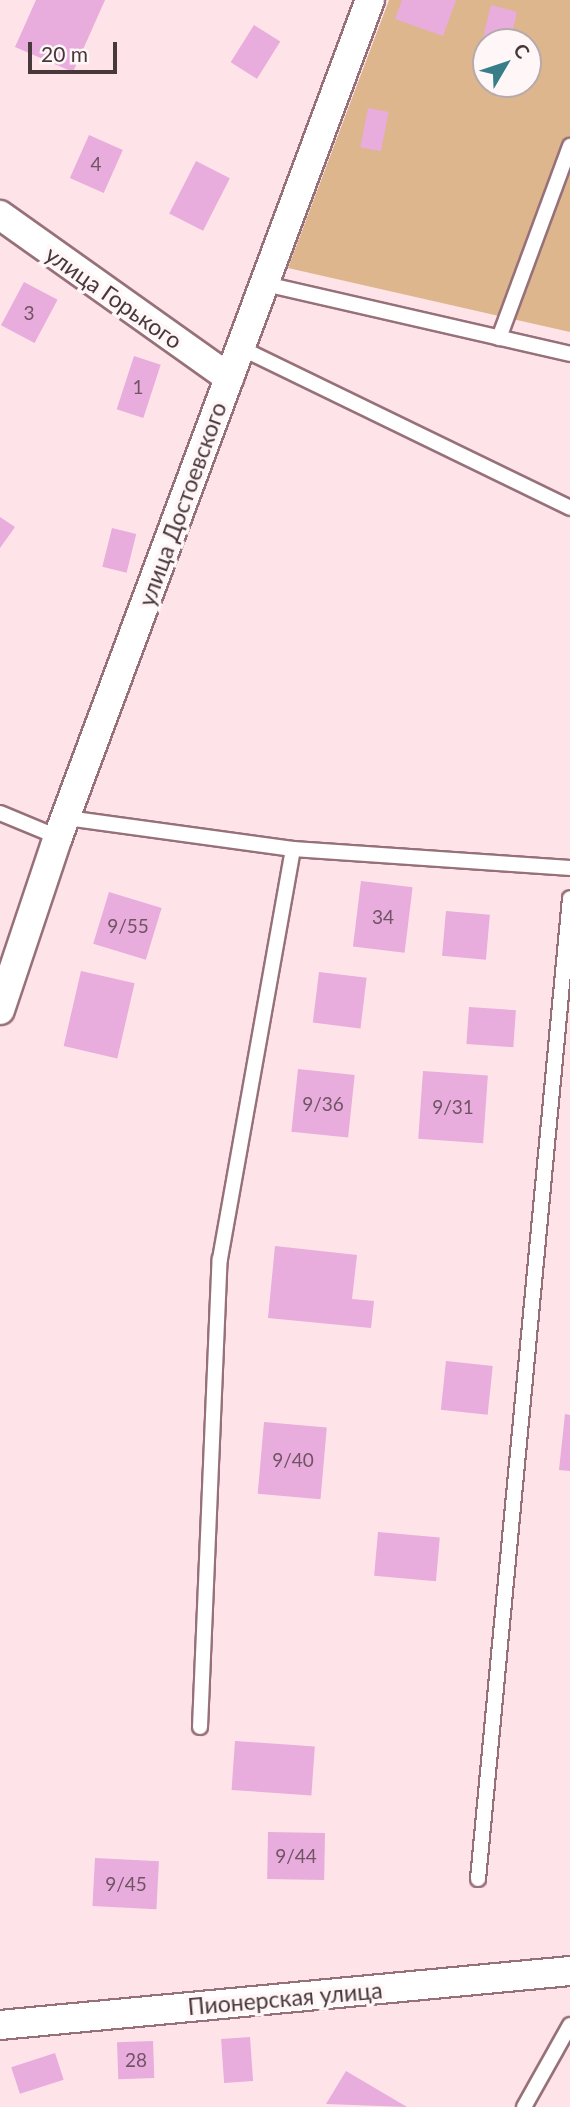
<!DOCTYPE html>
<meta charset="utf-8">
<style>
body{margin:0}
#map{position:relative;width:570px;height:2107px;overflow:hidden;background:#fee3e9;font-family:Lato,sans-serif}
div>[style]{position:absolute}
.green>*{inset:0;background:#ddb68e}
.building>*{inset:0;background:#e8acdd;transform-origin:0 0}
.roads{filter:drop-shadow(2px 0 #977179) drop-shadow(-2px 0 #977179) drop-shadow(0 2px #977179) drop-shadow(0 -2px #977179)}
.service>*{height:14px;margin:-7px;padding:0 7px;transform-origin:7px;border-radius:7px;background:#fff}
.minor>*{height:28px;margin:-14px;padding:0 14px;transform-origin:14px;border-radius:14px;background:#fff}
span{translate:-50% -50%;white-space:nowrap;text-align:center;line-height:1.15;-webkit-text-stroke:7px #fff6f8;paint-order:stroke}
.number-label{font-size:19px;color:#705464}
.number-label span{-webkit-text-stroke-width:0}
.street-label{font-size:23px;color:#48373b}
.north{position:absolute;left:472px;top:28px;width:70px;height:70px;box-sizing:border-box;background:#fff6f8;border:2px solid #b6aaac;border-radius:50%;rotate:51deg;font-size:19px;font-weight:700;line-height:28px;text-align:center;color:#48373b}
.north::after{content:'';display:block;margin:auto;width:24px;height:32px;background:#377e88;clip-path:polygon(50% 0,100% 100%,50% 72%,0 100%)}
.scale{position:absolute;left:28px;top:42px;width:89px;height:32px;box-sizing:border-box;border:4px solid #48373b;border-top:0;padding-left:9px;font-size:21px;line-height:24px;white-space:nowrap;color:#48373b;-webkit-text-stroke:5px #fff6f8;paint-order:stroke}
</style>
<div id="map">
<div class="green">
<div style="clip-path:polygon(evenodd,389px 0,570px 0,570px 332px,288px 268px,389px 0,486px 42px,528px 42px,528px 84px,486px 84px,486px 42px)"></div>
</div>
<div class="building">
<div style="clip-path:polygon(36px 0,105px 0,73px 72px,15px 47px)"></div>
<div style="clip-path:polygon(402px 0,456px 0,443px 36px,395px 19px)"></div>
<div style="clip-path:polygon(491px 5px,517px 12px,510px 42px,482px 42px)"></div>
<div style="left:254px;top:25px;width:31px;height:44px;rotate:32deg"></div>
<div style="left:368px;top:108px;width:21px;height:40px;rotate:11deg"></div>
<div style="left:89px;top:135px;width:37px;height:47px;rotate:24deg"></div>
<div style="left:196px;top:161px;width:38px;height:59px;rotate:27deg"></div>
<div style="left:24px;top:282px;width:38px;height:49px;rotate:28deg"></div>
<div style="left:134px;top:356px;width:28px;height:56px;rotate:18deg"></div>
<div style="clip-path:polygon(0 517px,15px 527px,0 548px)"></div>
<div style="left:112px;top:528px;width:25px;height:40px;rotate:14deg"></div>
<div style="left:361px;top:881px;width:52px;height:66px;rotate:7deg"></div>
<div style="left:109px;top:892px;width:55px;height:54px;rotate:17deg"></div>
<div style="left:446px;top:911px;width:44px;height:45px;rotate:5deg"></div>
<div style="left:81px;top:971px;width:55px;height:77px;rotate:13deg"></div>
<div style="left:319px;top:972px;width:48px;height:51px;rotate:7deg"></div>
<div style="left:469px;top:1007px;width:47px;height:37px;rotate:4deg"></div>
<div style="left:298px;top:1069px;width:57px;height:63px;rotate:6deg"></div>
<div style="left:423px;top:1071px;width:65px;height:68px;rotate:4deg"></div>
<div style="clip-path:polygon(275px 1246px,357px 1255px,352px 1299px,374px 1301px,371px 1328px,268px 1318px)"></div>
<div style="left:446px;top:1361px;width:47px;height:49px;rotate:6deg"></div>
<div style="clip-path:polygon(565px 1414px,570px 1415px,570px 1471px,559px 1470px)"></div>
<div style="left:264px;top:1422px;width:63px;height:72px;rotate:5deg"></div>
<div style="left:378px;top:1532px;width:62px;height:44px;rotate:5deg"></div>
<div style="left:235px;top:1741px;width:80px;height:49px;rotate:4deg"></div>
<div style="left:268px;top:1832px;width:57px;height:47px;rotate:1deg"></div>
<div style="left:95px;top:1858px;width:64px;height:48px;rotate:3deg"></div>
<div style="left:250px;top:2037px;width:44px;height:29px;rotate:86deg"></div>
<div style="left:153px;top:2041px;width:37px;height:36px;rotate:88deg"></div>
<div style="left:55px;top:2053px;width:28px;height:46px;rotate:72deg"></div>
<div style="clip-path:polygon(346px 2071px,407px 2107px,326px 2104px)"></div>
</div>
<div class="roads">
<div class="service">
<div style="left:265px;top:284px;width:313px;rotate:12.9deg"></div>
<div style="left:499px;top:338px;width:205px;rotate:-69.7deg"></div>
<div style="left:241px;top:348px;width:366px;rotate:25.9deg"></div>
<div style="left:0;top:813px;width:63px;rotate:22.5deg"></div>
<div style="left:67px;top:818px;width:228px;rotate:7.8deg"></div>
<div style="left:293px;top:849px;width:278px;rotate:3.9deg"></div>
<div style="left:200px;top:1727px;width:468px;rotate:-87.6deg"></div>
<div style="left:220px;top:1259px;width:416px;rotate:-79.9deg"></div>
<div style="left:478px;top:1879px;width:985px;rotate:-84.64deg"></div>
<div style="left:524px;top:2107px;width:94px;rotate:-60.7deg"></div>
</div>
<div class="minor">
<div style="left:0;top:215px;width:281px;rotate:35.4deg"></div>
<div style="left:0;top:1010px;width:182px;rotate:-71.5deg"></div>
<div style="left:58px;top:837px;width:893px;rotate:-69.56deg"></div>
<div style="left:0;top:2025px;width:573px;rotate:-5.41deg"></div>
</div>
</div>
<div class="number-label">
<span style="left:96px;top:164px">4</span>
<span style="left:29px;top:313px">3</span>
<span style="left:138px;top:387px">1</span>
<span style="left:383px;top:917px">34</span>
<span style="left:128px;top:926px">9/55</span>
<span style="left:323px;top:1104px">9/36</span>
<span style="left:453px;top:1107px">9/31</span>
<span style="left:293px;top:1460px">9/40</span>
<span style="left:296px;top:1856px">9/44</span>
<span style="left:126px;top:1884px">9/45</span>
<span style="left:136px;top:2060px">28</span>
</div>
<div class="street-label">
<span style="left:114px;top:297px;rotate:35deg">улица Горького</span>
<span style="left:182px;top:504px;rotate:-70deg">улица Достоевского</span>
<span style="left:285px;top:1998px;rotate:-5deg">Пионерская улица</span>
</div>
<div class="north">С</div>
<div class="scale">20 m</div>
</div>
